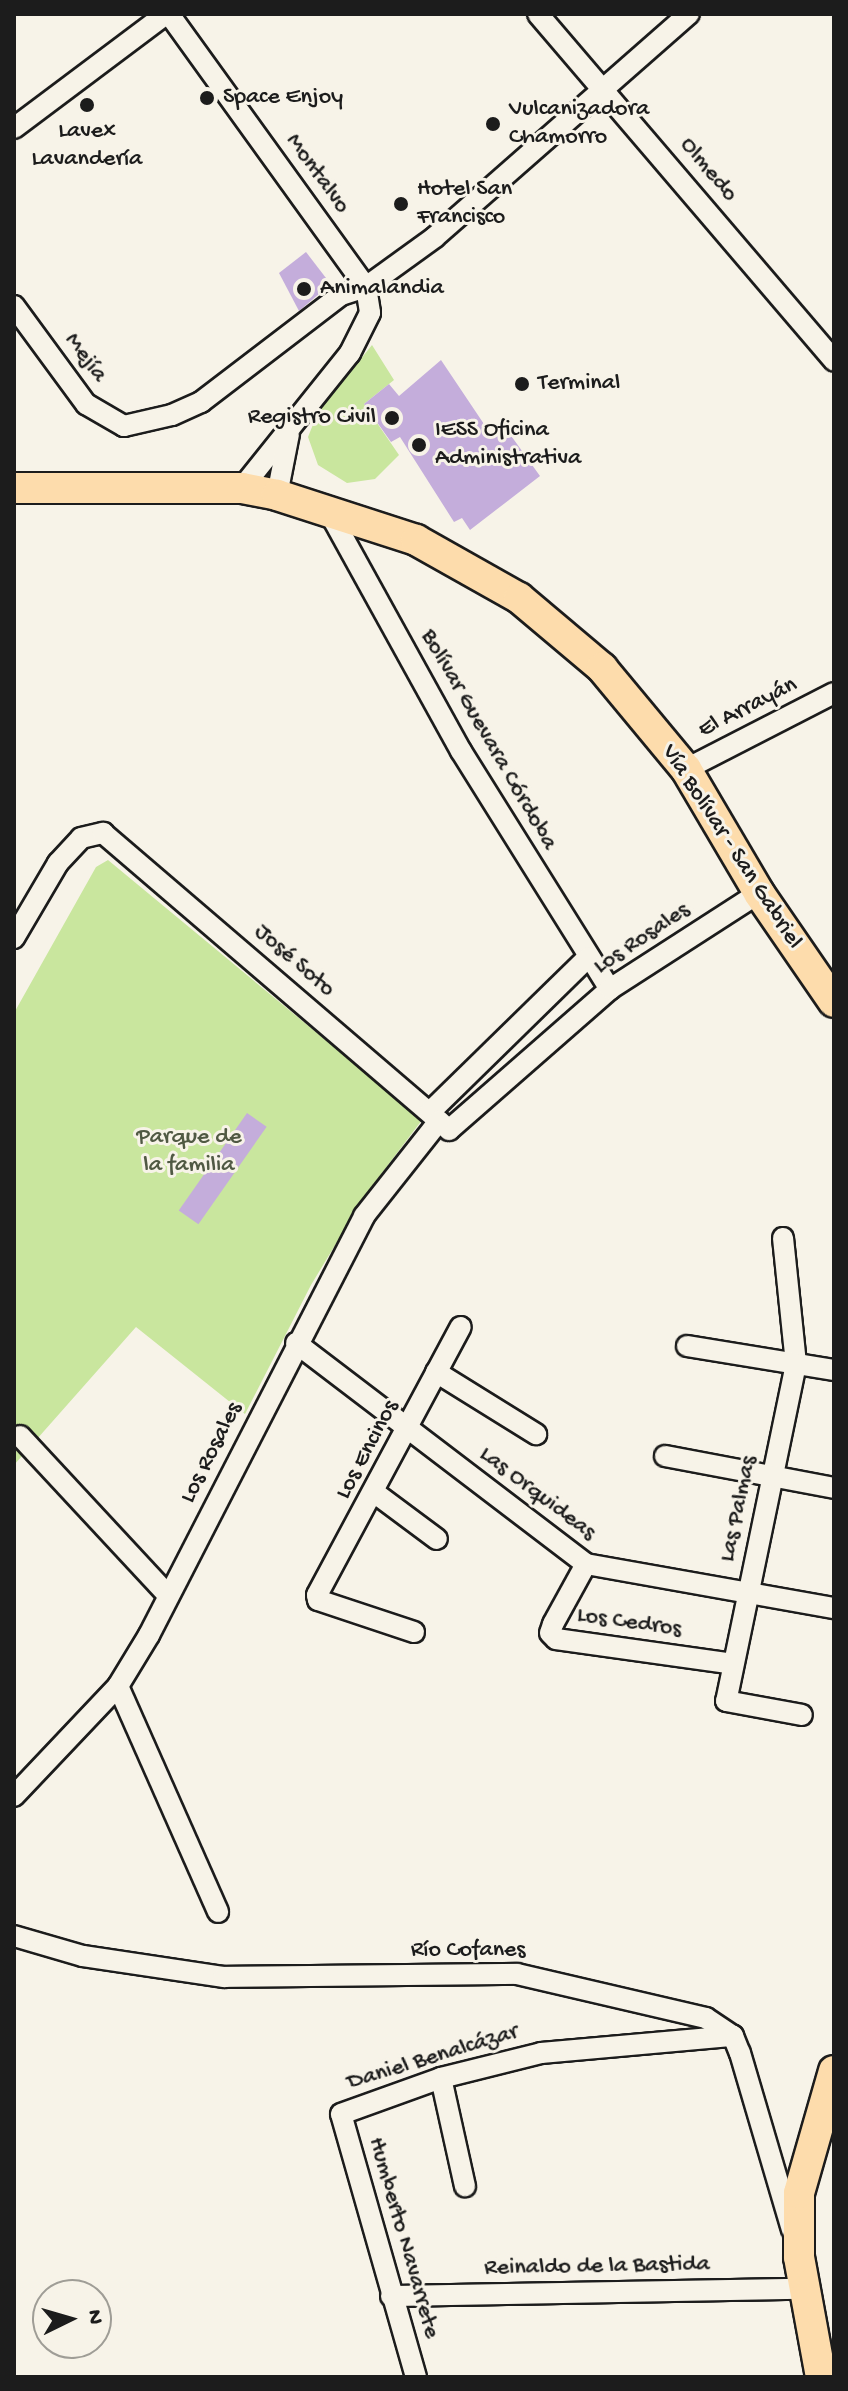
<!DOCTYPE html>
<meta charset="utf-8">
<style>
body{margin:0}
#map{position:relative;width:848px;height:2391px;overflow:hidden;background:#f7f3e8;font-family:"Gochi Hand",sans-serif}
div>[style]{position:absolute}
.green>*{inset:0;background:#c9e69e}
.building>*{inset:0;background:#c4addb;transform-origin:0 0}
.roads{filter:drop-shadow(2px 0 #1c1c1c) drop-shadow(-2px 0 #1c1c1c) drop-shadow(0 2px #1c1c1c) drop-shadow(0 -2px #1c1c1c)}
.minor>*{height:20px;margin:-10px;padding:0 10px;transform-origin:10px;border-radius:10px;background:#f7f3e8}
.highway>*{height:30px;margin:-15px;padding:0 15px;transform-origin:15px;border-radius:15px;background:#fddcac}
.dots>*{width:22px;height:22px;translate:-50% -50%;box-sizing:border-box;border:4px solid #f7f3e8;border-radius:50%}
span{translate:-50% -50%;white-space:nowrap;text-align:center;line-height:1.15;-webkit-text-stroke:6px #f7f3e8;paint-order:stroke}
.poi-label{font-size:24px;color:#1c1c1c}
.left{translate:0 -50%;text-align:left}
.right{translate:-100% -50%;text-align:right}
.street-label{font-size:24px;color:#1c1c1c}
.park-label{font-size:24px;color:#505943}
.frame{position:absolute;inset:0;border:16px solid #1c1c1c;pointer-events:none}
.north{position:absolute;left:32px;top:2279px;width:80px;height:80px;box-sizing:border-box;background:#f7f3e8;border:2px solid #9f9d96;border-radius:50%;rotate:85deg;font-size:22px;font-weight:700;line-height:32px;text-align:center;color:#1c1c1c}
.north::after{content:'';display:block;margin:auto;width:28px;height:36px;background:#1c1c1c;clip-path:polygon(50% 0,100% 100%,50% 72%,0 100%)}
</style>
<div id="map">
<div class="green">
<div style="clip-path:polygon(372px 345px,394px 380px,364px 404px,399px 455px,375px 479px,347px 483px,318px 465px,308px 437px,318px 412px)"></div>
<div style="clip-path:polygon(108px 860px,422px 1120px,366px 1194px,311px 1285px,245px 1414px,136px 1327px,14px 1465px,14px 1013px,96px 867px)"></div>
</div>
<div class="building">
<div style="clip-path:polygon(306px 252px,326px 278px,326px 288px,299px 311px,279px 273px)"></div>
<div style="clip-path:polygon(441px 360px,492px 436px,504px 426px,540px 476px,470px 530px,462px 518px,454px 522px,400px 437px,391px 442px,364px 404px,389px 384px,399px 396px)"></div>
<div style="left:247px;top:1113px;width:24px;height:119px;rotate:35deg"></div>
</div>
<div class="roads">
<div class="minor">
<div style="left:169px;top:14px;width:337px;rotate:54.2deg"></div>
<div style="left:366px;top:287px;width:26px;rotate:81deg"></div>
<div style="left:370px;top:313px;width:45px;rotate:116.6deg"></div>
<div style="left:350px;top:353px;width:173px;rotate:128.7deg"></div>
<div style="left:538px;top:14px;width:456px;rotate:49.5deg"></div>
<div style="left:14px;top:128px;width:190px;rotate:-36.9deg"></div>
<div style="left:14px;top:306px;width:122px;rotate:53.7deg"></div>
<div style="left:86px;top:404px;width:44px;rotate:30.1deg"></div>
<div style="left:124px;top:426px;width:49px;rotate:-12.9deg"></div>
<div style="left:172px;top:415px;width:32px;rotate:-24deg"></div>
<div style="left:201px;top:402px;width:176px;rotate:-37.4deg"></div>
<div style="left:341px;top:295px;width:26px;rotate:-18deg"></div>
<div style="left:366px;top:287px;width:85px;rotate:-35.9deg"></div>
<div style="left:435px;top:237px;width:338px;rotate:-41.3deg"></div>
<div style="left:277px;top:495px;width:62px;rotate:-78.9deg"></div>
<div style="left:329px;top:512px;width:273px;rotate:61.1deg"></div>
<div style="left:461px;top:751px;width:281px;rotate:58deg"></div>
<div style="left:686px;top:769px;width:166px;rotate:-27.2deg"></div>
<div style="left:14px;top:938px;width:87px;rotate:-59.6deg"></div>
<div style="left:58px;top:863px;width:34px;rotate:-47deg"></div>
<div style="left:81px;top:838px;width:23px;rotate:-13deg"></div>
<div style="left:103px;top:833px;width:456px;rotate:40.6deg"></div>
<div style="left:449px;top:1130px;width:214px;rotate:-41.2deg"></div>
<div style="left:610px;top:989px;width:177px;rotate:-32.8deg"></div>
<div style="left:430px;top:1112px;width:220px;rotate:-44.4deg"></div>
<div style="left:783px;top:1238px;width:127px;rotate:84.1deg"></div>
<div style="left:796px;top:1364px;width:344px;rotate:101.7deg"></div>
<div style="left:726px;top:1701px;width:77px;rotate:10.4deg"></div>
<div style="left:296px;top:1343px;width:365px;rotate:37.3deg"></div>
<div style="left:586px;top:1564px;width:252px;rotate:10.1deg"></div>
<div style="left:687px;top:1346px;width:149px;rotate:9.3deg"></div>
<div style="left:436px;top:1372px;width:118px;rotate:31.8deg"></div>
<div style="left:20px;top:1436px;width:217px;rotate:47.1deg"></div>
<div style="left:665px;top:1456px;width:172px;rotate:10.7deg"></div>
<div style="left:375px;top:1493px;width:77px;rotate:36.6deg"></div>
<div style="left:586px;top:1564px;width:68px;rotate:118.8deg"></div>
<div style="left:553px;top:1624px;width:9px;rotate:108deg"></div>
<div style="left:550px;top:1633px;width:8px;rotate:45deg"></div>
<div style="left:556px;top:1639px;width:179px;rotate:8deg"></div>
<div style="left:414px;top:1632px;width:101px;rotate:-161.6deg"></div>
<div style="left:318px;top:1600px;width:5px;rotate:-101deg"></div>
<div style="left:317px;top:1595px;width:304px;rotate:-61.8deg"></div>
<div style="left:118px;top:1686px;width:247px;rotate:66.1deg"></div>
<div style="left:14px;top:1796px;width:151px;rotate:-46.6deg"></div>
<div style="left:118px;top:1686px;width:60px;rotate:-58.7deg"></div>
<div style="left:149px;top:1635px;width:471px;rotate:-62.8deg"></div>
<div style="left:364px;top:1216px;width:121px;rotate:-51.7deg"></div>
<div style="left:14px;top:1936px;width:72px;rotate:16.2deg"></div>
<div style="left:83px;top:1956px;width:143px;rotate:8.5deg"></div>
<div style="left:224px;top:1977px;width:293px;rotate:-0.6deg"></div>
<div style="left:517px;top:1974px;width:194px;rotate:13.1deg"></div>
<div style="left:706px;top:2018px;width:32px;rotate:34deg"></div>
<div style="left:733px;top:2036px;width:18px;rotate:68deg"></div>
<div style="left:740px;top:2053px;width:184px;rotate:73.6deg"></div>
<div style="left:441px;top:2078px;width:111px;rotate:77.5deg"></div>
<div style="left:391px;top:2296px;width:413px;rotate:-1deg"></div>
<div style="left:416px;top:2377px;width:273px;rotate:-105.9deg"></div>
<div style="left:341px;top:2114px;width:106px;rotate:-19.8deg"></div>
<div style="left:441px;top:2078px;width:103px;rotate:-14deg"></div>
<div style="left:541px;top:2053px;width:193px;rotate:-5.1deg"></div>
</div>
<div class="highway">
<div style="left:14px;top:488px;width:228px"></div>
<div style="left:242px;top:488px;width:36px;rotate:11deg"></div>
<div style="left:277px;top:495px;width:146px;rotate:17.9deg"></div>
<div style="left:416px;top:540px;width:118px;rotate:29.4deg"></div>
<div style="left:519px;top:598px;width:109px;rotate:40.1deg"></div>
<div style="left:602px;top:668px;width:131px;rotate:50.3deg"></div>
<div style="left:686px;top:769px;width:144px;rotate:59.5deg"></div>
<div style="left:759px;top:893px;width:132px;rotate:55.5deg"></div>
<div style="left:821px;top:2377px;width:122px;rotate:-100.4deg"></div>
<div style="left:799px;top:2257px;width:64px;rotate:-90deg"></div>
<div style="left:799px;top:2193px;width:127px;rotate:-74deg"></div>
</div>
</div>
<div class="dots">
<div style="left:207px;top:98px;background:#1c1c1c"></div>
<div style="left:87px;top:105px;background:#1c1c1c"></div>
<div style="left:493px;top:124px;background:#1c1c1c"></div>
<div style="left:401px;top:204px;background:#1c1c1c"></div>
<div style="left:304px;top:289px;background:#1c1c1c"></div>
<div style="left:522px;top:384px;background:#1c1c1c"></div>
<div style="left:392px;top:418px;background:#1c1c1c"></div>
<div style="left:419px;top:445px;background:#1c1c1c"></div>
</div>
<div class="poi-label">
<span class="left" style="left:223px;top:98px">Space Enjoy</span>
<span class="left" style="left:509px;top:124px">Vulcanizadora<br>Chamorro</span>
<span style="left:87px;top:146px">Lavex<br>Lavandería</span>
<span class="left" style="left:417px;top:204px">Hotel San<br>Francisco</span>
<span class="left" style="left:320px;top:289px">Animalandia</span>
<span class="left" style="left:538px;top:384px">Terminal</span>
<span class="right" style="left:376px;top:418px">Registro Civil</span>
<span class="left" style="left:435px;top:445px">IESS Oficina<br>Administrativa</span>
</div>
<div class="street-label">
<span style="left:708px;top:170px;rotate:50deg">Olmedo</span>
<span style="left:317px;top:174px;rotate:54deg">Montalvo</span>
<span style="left:85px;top:358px;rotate:53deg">Mejía</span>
<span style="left:748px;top:708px;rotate:-27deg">El Arrayán</span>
<span style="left:488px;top:740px;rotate:60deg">Bolívar Guevara Córdoba</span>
<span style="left:731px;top:847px;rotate:57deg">Vía Bolívar - San Gabriel</span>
<span style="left:642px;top:939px;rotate:-34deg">Los Rosales</span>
<span style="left:294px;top:961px;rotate:41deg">José Soto</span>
<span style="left:368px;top:1450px;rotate:-62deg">Los Encinos</span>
<span style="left:212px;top:1453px;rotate:-63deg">Los Rosales</span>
<span style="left:537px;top:1494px;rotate:37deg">Las Orquideas</span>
<span style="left:739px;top:1509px;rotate:-78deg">Las Palmas</span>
<span style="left:629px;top:1623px;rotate:8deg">Los Cedros</span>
<span style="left:468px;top:1951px">Río Cofanes</span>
<span style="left:433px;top:2058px;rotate:-17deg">Daniel Benalcázar</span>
<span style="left:403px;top:2238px;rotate:74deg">Humberto Navarrete</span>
<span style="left:597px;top:2267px;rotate:-1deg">Reinaldo de la Bastida</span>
</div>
<div class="park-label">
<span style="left:189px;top:1152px">Parque de<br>la familia</span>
</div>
<div class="frame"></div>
<div class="north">N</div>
</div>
